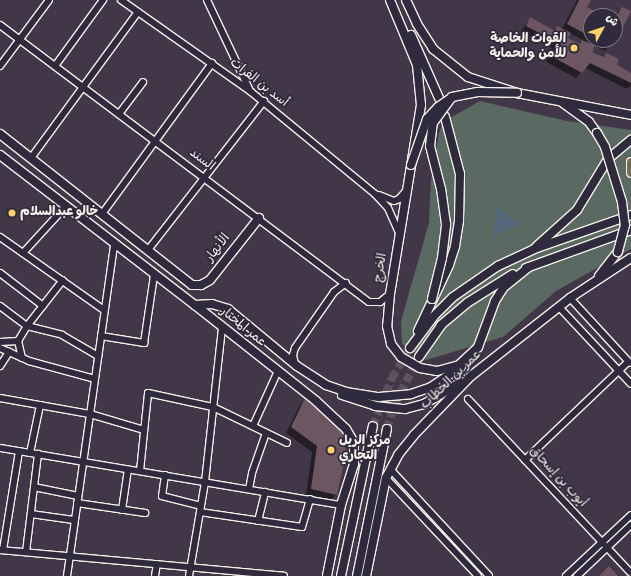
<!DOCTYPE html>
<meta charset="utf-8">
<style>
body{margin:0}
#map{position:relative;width:631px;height:576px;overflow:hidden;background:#423748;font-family:Dekko,"Playpen Sans Arabic",sans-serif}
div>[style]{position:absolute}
.green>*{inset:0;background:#5a6a62}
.water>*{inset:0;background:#53687e}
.shadow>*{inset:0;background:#0007}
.building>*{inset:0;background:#6d5561}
.secondary-tunnel>*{height:8px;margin-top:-4px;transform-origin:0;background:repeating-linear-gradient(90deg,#5d5360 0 8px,transparent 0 12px)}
.roads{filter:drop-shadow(1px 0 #f4f1e8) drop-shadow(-1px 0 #f4f1e8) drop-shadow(0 1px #f4f1e8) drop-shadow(0 -1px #f4f1e8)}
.street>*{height:6px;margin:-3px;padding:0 3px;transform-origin:3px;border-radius:3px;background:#2f2a3d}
.secondary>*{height:8px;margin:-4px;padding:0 4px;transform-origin:4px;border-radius:4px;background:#2f2a3d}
.primary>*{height:9px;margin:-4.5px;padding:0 4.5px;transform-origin:4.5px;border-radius:4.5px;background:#746b55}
.bridges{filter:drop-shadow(1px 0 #f4f1e8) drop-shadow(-1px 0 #f4f1e8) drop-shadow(0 1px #f4f1e8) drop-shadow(0 -1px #f4f1e8)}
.secondary-bridge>*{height:8px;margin:-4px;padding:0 4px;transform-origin:4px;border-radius:4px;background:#2f2a3d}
.dots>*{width:11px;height:11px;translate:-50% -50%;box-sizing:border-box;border:2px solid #2f2a3d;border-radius:50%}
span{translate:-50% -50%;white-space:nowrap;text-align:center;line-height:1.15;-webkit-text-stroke:3.5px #2f2a3d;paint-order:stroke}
.poi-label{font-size:13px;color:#f4f1e8;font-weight:700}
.right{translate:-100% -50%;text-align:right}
.left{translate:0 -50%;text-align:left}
.street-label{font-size:13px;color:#f4f1e8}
.north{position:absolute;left:583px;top:8px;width:40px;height:40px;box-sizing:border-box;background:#2f2a3d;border:1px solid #7e7a81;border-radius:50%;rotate:50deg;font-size:11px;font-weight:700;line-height:16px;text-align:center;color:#f4f1e8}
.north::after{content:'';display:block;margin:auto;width:14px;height:18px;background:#ffd166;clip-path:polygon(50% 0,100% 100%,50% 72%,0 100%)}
</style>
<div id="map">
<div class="green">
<div style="clip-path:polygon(480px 101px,567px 121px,631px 130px,631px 249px,556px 291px,503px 337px,426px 360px,402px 344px,401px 321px,429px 223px,431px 180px,439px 133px,443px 122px)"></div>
</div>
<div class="water">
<div style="clip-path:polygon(495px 203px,508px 217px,524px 224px,507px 228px,491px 239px,497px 220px)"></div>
</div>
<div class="shadow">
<div style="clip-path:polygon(evenodd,577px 0,590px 0,586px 7px,591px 16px,591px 40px,614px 40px,605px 51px,593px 45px,592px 53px,602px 58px,606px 54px,616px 66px,631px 74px,631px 85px,627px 89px,585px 68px,576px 78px,546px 62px,553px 49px,521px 31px,530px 19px,554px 31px,558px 27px,562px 29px,577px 0,570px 33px,583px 40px,578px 45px,567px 38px,570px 33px)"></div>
<div style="clip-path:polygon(305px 399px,336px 495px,331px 500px,306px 495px,312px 452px,286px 433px,300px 405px)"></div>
</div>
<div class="building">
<div style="clip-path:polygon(579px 0,591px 0,587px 7px,593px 10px,590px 14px,591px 37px,567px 24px)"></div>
<div style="clip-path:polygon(622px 7px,631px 11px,615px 42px,612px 46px,597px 40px,615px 40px,615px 20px)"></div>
<div style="clip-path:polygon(530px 17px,555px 31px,557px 26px,571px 33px,568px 38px,580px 44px,582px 40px,594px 45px,593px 53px,604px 57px,606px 53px,619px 59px,617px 65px,631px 73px,631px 83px,590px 63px,582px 73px,551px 56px,558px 43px,526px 26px)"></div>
<div style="clip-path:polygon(305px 398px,340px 427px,344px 435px,346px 453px,337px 495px,311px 489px,317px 446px,291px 427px)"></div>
<div style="clip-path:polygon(609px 566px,618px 576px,599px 576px)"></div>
</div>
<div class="secondary-tunnel">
<div style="left:373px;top:426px;width:52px;rotate:-68.4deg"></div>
<div style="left:392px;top:378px;width:35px;rotate:-59deg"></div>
<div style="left:387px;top:429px;width:27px;rotate:-73deg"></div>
<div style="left:395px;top:403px;width:52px;rotate:-62.4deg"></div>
</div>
<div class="roads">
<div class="street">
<div style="left:121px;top:0;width:158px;rotate:35.2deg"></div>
<div style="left:250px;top:91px;width:162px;rotate:39.5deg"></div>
<div style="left:375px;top:194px;width:19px;rotate:47deg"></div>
<div style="left:388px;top:208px;width:27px;rotate:66deg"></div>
<div style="left:207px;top:0;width:98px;rotate:64.7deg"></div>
<div style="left:0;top:25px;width:461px;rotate:36.9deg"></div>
<div style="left:369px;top:302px;width:11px"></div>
<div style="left:380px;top:302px;width:13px;rotate:-39deg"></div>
<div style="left:0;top:66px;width:82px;rotate:-53.4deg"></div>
<div style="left:55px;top:66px;width:82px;rotate:-54deg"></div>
<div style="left:119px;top:114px;width:40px;rotate:-53deg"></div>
<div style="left:31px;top:158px;width:181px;rotate:-53.8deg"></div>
<div style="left:379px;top:195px;width:16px;rotate:22deg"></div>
<div style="left:394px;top:201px;width:5px;rotate:-22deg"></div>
<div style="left:399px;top:199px;width:11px;rotate:-49deg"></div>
<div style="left:102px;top:214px;width:187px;rotate:-53.9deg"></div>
<div style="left:0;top:237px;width:127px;rotate:35.1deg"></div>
<div style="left:148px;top:250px;width:189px;rotate:-52.1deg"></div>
<div style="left:23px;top:253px;width:64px;rotate:-47.5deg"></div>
<div style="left:0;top:273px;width:54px;rotate:37.5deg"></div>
<div style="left:570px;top:298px;width:88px;rotate:47.3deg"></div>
<div style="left:0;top:306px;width:34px;rotate:37deg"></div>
<div style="left:27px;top:326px;width:58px;rotate:-52deg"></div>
<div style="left:559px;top:307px;width:105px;rotate:46.9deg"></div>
<div style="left:101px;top:336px;width:44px;rotate:9.2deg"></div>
<div style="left:144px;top:343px;width:69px;rotate:-81.6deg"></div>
<div style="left:0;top:342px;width:18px;rotate:-3deg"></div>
<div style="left:0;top:348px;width:32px;rotate:24deg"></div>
<div style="left:29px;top:361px;width:68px;rotate:15.3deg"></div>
<div style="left:22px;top:358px;width:17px;rotate:-103deg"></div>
<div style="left:18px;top:341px;width:17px;rotate:-59deg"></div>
<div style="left:27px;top:326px;width:36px;rotate:14deg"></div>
<div style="left:62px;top:335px;width:42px;rotate:30.3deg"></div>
<div style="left:295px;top:364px;width:9px;rotate:-103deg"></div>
<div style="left:293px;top:355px;width:7px;rotate:-74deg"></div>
<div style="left:295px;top:348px;width:68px;rotate:-55.1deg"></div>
<div style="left:334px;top:292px;width:15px;rotate:-37deg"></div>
<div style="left:0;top:366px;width:17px;rotate:-57deg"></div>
<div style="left:0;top:398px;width:91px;rotate:10.1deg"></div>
<div style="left:90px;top:414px;width:56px;rotate:16.5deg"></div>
<div style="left:468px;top:399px;width:238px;rotate:46.9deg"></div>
<div style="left:253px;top:426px;width:60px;rotate:-65.6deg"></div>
<div style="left:0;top:448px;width:346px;rotate:9.5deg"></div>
<div style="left:30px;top:453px;width:49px;rotate:-78.2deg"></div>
<div style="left:525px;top:460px;width:142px;rotate:-43.6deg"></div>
<div style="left:391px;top:470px;width:144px;rotate:47.2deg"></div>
<div style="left:140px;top:471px;width:78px;rotate:-84.1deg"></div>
<div style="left:148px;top:393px;width:66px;rotate:12.2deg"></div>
<div style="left:213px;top:407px;width:82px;rotate:25.9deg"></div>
<div style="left:165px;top:475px;width:21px;rotate:98deg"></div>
<div style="left:162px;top:496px;width:40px;rotate:14.4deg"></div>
<div style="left:386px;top:478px;width:134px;rotate:46.8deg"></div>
<div style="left:34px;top:487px;width:45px;rotate:11.6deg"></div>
<div style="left:249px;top:489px;width:16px;rotate:-79deg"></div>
<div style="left:252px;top:473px;width:42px;rotate:-70.7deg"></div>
<div style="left:77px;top:503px;width:69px;rotate:8.4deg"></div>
<div style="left:122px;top:510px;width:41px;rotate:-81.7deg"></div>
<div style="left:200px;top:512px;width:103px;rotate:8.4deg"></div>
<div style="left:302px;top:527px;width:29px;rotate:-74deg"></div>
<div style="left:31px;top:514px;width:43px;rotate:7.9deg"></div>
<div style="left:258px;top:521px;width:30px;rotate:-76deg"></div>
<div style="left:0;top:550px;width:285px;rotate:5.2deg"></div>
<div style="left:3px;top:550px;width:100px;rotate:-80.8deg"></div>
<div style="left:26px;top:552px;width:99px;rotate:-83deg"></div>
<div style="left:67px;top:576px;width:335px;rotate:-81.9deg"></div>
<div style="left:155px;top:576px;width:12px;rotate:-81deg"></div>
<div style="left:189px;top:576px;width:95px;rotate:-80.3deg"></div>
<div style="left:205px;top:482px;width:155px;rotate:-83.7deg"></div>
<div style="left:566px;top:576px;width:89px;rotate:-43.2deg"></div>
<div style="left:577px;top:576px;width:74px;rotate:-43.4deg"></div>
</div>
<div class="secondary">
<div style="left:390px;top:0;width:70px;rotate:67.4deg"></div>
<div style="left:417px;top:65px;width:40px;rotate:84.3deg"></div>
<div style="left:421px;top:105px;width:192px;rotate:99.3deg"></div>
<div style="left:390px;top:294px;width:32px;rotate:95deg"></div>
<div style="left:387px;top:326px;width:18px;rotate:77deg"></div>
<div style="left:391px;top:344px;width:16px;rotate:52deg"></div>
<div style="left:401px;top:357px;width:22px;rotate:30deg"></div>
<div style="left:420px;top:368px;width:17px;rotate:10deg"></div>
<div style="left:437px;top:371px;width:23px;rotate:-15deg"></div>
<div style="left:459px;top:365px;width:26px;rotate:-43deg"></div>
<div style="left:478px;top:347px;width:49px;rotate:-69.7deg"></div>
<div style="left:495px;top:301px;width:15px;rotate:-58deg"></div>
<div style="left:503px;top:288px;width:33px;rotate:-39deg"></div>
<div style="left:406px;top:0;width:26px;rotate:65deg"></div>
<div style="left:417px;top:24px;width:30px;rotate:57deg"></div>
<div style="left:433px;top:49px;width:45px;rotate:38.7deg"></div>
<div style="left:468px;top:77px;width:52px;rotate:18.1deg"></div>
<div style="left:517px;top:93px;width:116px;rotate:10.9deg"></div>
<div style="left:411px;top:35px;width:69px;rotate:66deg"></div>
<div style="left:563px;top:103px;width:32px;rotate:36deg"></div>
<div style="left:589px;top:122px;width:14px;rotate:54deg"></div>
<div style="left:0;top:134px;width:244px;rotate:38.2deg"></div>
<div style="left:192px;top:285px;width:9px"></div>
<div style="left:201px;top:285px;width:10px;rotate:-29deg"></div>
<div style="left:210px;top:280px;width:79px;rotate:-51.7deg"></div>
<div style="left:0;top:155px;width:246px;rotate:37.6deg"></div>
<div style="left:195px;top:305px;width:154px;rotate:38.4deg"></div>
<div style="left:316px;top:401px;width:41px;rotate:43deg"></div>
<div style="left:346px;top:429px;width:16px;rotate:60deg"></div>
<div style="left:354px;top:443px;width:21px;rotate:90deg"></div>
<div style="left:354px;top:464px;width:43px;rotate:107.6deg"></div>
<div style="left:341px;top:505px;width:72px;rotate:101.2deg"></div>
<div style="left:537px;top:246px;width:54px;rotate:-42deg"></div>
<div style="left:577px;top:210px;width:60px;rotate:-58.7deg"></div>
<div style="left:608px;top:159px;width:30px;rotate:-40deg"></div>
<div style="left:526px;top:268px;width:112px;rotate:-19.9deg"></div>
<div style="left:599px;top:276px;width:31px;rotate:-52deg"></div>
<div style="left:195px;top:305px;width:17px;rotate:-3deg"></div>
<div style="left:212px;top:304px;width:17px;rotate:17deg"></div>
<div style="left:228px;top:309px;width:89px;rotate:39.6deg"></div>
<div style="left:297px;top:366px;width:35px;rotate:33deg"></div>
<div style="left:326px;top:385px;width:21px;rotate:19deg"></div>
<div style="left:346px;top:392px;width:33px;rotate:9deg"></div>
<div style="left:379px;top:397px;width:32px;rotate:-5deg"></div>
<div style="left:411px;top:394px;width:21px;rotate:-19deg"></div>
<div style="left:431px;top:387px;width:36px;rotate:-34deg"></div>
<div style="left:418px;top:331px;width:73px;rotate:-64.8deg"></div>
<div style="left:449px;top:265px;width:20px;rotate:-72deg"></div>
<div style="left:455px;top:246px;width:26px;rotate:-81deg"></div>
<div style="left:459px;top:220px;width:46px;rotate:-88.8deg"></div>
<div style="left:460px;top:174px;width:59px;rotate:-104.7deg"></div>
<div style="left:410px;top:348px;width:39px;rotate:-53deg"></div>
<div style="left:433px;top:317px;width:28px;rotate:-45deg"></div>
<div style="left:453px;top:297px;width:55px;rotate:-34.6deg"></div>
<div style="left:498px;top:266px;width:40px;rotate:-25deg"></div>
<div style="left:534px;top:249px;width:103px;rotate:-19.3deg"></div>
<div style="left:419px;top:357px;width:39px;rotate:-55deg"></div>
<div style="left:441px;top:325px;width:34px;rotate:-40deg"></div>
<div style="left:467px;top:303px;width:54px;rotate:-32.2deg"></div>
<div style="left:342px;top:395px;width:35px;rotate:18deg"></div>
<div style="left:375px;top:406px;width:30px;rotate:6deg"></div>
<div style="left:405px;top:409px;width:20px;rotate:-15deg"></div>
<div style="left:424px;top:404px;width:42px;rotate:-30.3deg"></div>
<div style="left:341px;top:576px;width:153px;rotate:-78deg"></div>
<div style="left:357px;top:576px;width:150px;rotate:-78.5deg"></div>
<div style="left:366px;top:576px;width:100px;rotate:-78.5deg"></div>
<div style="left:386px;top:478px;width:26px;rotate:-62deg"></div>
<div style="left:398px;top:455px;width:26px;rotate:-51deg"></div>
<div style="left:414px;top:435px;width:82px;rotate:-46deg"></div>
<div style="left:471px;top:376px;width:126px;rotate:-38.2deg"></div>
<div style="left:570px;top:298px;width:73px;rotate:-33.3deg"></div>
</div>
<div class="primary">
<div style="left:631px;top:162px;width:10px;rotate:90deg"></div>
</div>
</div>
<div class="bridges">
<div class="secondary-bridge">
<div style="left:597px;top:133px;width:16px;rotate:60deg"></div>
<div style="left:605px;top:147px;width:58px;rotate:72.8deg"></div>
<div style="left:622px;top:202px;width:23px;rotate:83deg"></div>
<div style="left:625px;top:225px;width:28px;rotate:105deg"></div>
<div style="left:411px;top:165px;width:49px;rotate:-70.8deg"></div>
<div style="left:427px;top:119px;width:16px;rotate:-47deg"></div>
<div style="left:438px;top:107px;width:14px;rotate:-34deg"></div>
<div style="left:432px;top:299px;width:42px;rotate:-76.3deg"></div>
<div style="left:442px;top:258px;width:34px;rotate:-83deg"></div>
<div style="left:446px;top:224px;width:35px;rotate:-98deg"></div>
<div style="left:441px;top:189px;width:44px;rotate:-104.3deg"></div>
<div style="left:430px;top:146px;width:23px;rotate:-83deg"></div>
<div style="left:433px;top:123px;width:32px;rotate:-54deg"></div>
<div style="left:452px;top:97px;width:26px;rotate:-11deg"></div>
<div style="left:478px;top:92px;width:39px;rotate:1deg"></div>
</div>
</div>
<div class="dots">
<div style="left:574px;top:48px;background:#ffd166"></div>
<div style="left:12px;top:213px;background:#ffd166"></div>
<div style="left:331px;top:450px;background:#ffd166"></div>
</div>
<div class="poi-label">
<span class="right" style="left:566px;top:48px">القوات الخاصة<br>للأمن والحماية</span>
<span class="left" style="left:20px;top:213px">خالو عبدالسلام</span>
<span class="left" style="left:339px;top:450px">مركز الريل<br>التجاري</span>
</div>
<div class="street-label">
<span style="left:258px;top:84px;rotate:38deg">أسد بن الفرات</span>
<span style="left:201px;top:161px;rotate:37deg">السند</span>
<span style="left:219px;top:249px;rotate:-52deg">الأنهار</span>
<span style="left:382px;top:268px;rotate:-80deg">الخرج</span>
<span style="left:242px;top:328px;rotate:39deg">عمر المختار</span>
<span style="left:452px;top:381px;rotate:-44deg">عمر بن الخطاب</span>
<span style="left:557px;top:478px;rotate:47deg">أيوب بن إسحاق</span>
</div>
<div class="north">ش</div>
</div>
